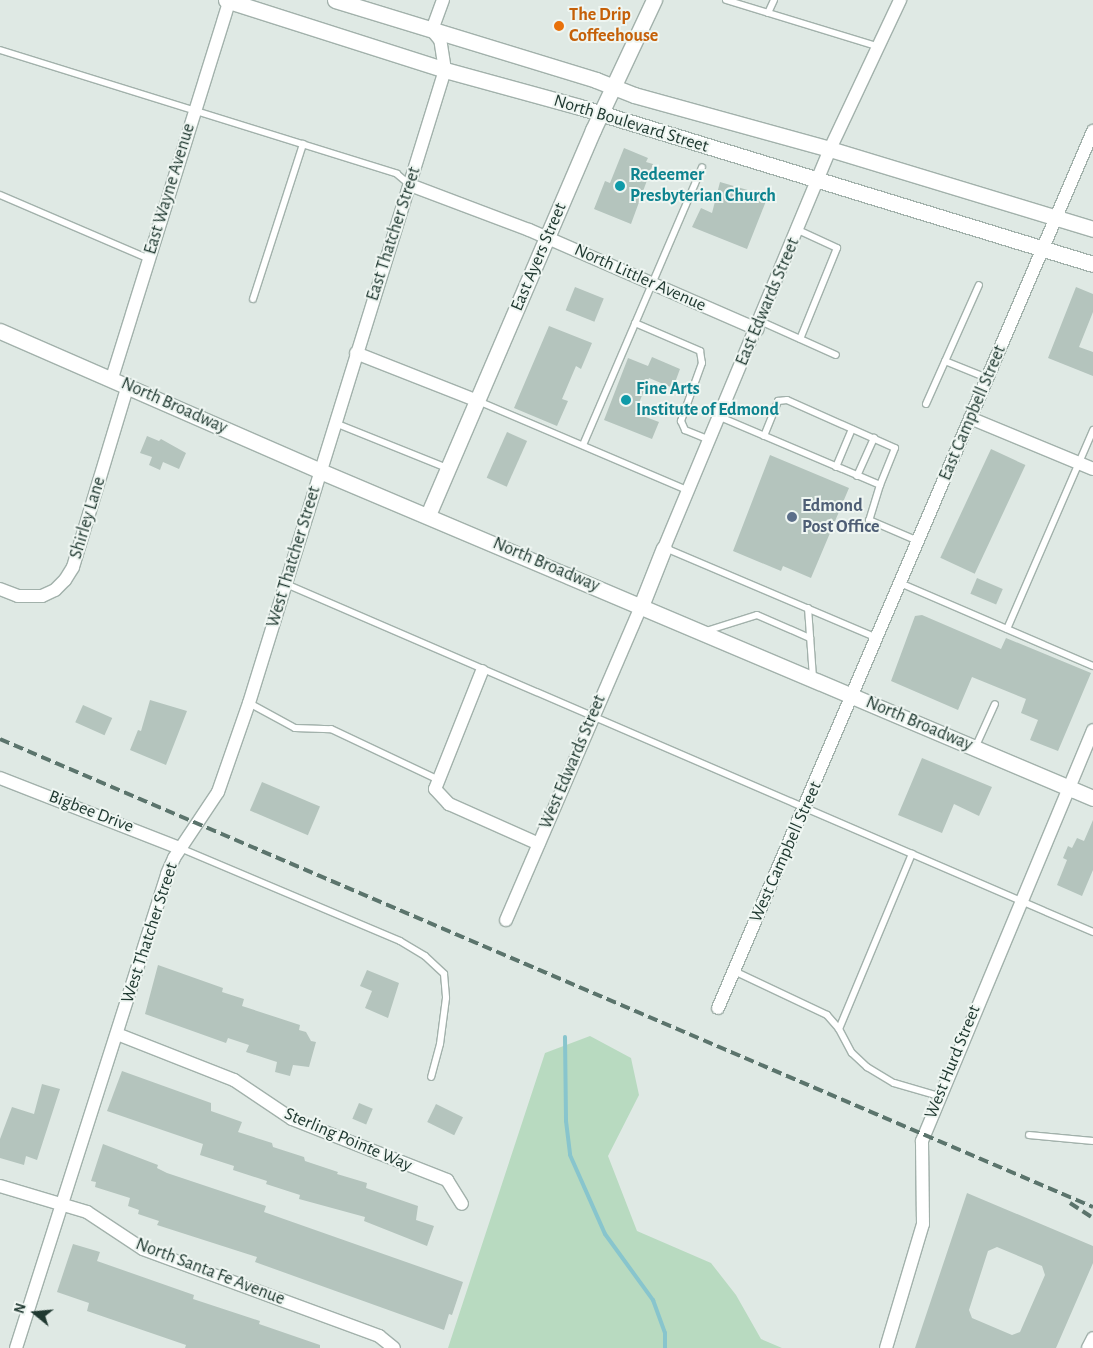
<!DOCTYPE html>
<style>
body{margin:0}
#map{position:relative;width:1093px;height:1348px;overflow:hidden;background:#dfe9e4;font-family:"Alegreya Sans",sans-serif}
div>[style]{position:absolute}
.green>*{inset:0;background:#b8dac0}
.stream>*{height:4px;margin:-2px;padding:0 2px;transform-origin:2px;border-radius:2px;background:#88c5cd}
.building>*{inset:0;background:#b4c4bd;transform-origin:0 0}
.roads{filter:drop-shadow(1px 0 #a2b1ab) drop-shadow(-1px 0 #a2b1ab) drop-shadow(0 1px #a2b1ab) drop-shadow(0 -1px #a2b1ab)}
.lane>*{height:6px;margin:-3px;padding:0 3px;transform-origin:3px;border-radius:3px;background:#fff}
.street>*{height:12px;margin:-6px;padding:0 6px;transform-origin:6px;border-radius:6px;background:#fff}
.secondary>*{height:15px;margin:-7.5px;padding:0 7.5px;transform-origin:7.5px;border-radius:7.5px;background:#fff}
.rail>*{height:4px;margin-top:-2px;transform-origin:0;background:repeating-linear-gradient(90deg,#5b746c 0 10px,transparent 0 15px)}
.dots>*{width:14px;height:14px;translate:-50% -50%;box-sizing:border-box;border:2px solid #eff6f2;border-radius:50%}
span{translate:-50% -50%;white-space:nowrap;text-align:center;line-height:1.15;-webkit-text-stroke:4px #eff6f2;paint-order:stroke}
.food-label{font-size:18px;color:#c56008;font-weight:700}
.left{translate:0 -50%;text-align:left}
.street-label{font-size:18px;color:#203931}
.culture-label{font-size:18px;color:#0d838f;font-weight:700}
.service-label{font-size:18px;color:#4e5e75;font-weight:700}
.north{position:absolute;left:10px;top:1288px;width:50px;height:50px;-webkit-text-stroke:4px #eff6f2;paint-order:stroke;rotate:287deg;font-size:14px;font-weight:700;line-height:20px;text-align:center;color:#203931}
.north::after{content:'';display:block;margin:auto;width:18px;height:22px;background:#203931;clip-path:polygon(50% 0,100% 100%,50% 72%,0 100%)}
</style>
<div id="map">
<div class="green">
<div style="clip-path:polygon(590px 1036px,631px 1058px,639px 1095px,608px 1156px,637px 1231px,711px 1263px,736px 1295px,761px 1339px,782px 1348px,448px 1348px,545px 1053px)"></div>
</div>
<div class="stream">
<div style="left:565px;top:1037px;width:84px;rotate:89.3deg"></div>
<div style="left:566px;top:1121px;width:34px;rotate:83deg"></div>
<div style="left:570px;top:1155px;width:86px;rotate:66.1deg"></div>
<div style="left:605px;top:1234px;width:82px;rotate:54deg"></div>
<div style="left:653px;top:1300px;width:35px;rotate:70deg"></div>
<div style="left:665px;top:1333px;width:15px;rotate:90deg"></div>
</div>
<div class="building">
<div style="clip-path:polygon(624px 148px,648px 158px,646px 162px,653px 164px,631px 224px,594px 209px,605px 181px,610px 183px)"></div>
<div style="clip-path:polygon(720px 182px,768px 196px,747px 249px,692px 227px,701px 208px,712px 213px)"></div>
<div style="left:575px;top:287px;width:31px;height:25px;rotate:22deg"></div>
<div style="clip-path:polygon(1076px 287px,1093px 294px,1093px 312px,1079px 347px,1093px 352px,1093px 376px,1048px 358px)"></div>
<div style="clip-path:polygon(549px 326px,592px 343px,581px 369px,576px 366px,562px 399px,568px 401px,557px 426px,514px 408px)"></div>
<div style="clip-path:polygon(652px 357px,680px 369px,673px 388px,649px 378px,635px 413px,659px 422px,652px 439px,604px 420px,628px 358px,648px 366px)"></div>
<div style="left:507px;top:432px;width:22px;height:50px;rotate:24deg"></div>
<div style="clip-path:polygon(147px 436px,159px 441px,161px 439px,186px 453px,179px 469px,163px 462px,160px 470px,149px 465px,152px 457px,140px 453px)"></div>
<div style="left:991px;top:449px;width:38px;height:120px;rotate:25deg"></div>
<div style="clip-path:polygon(770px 455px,849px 488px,811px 578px,783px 566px,781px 571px,733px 551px)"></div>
<div style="left:977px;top:578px;width:28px;height:17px;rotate:23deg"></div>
<div style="clip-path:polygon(922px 615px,1001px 649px,1006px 638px,1091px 673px,1058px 751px,1030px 740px,1038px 720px,1021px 713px,1026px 699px,972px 677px,958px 710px,891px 681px,915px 616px)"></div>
<div style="clip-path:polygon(150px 700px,187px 711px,166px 765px,130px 750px,138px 730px,141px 731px)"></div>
<div style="left:83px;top:705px;width:32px;height:19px;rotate:24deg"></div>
<div style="clip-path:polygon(922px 758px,992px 787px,979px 816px,954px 804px,942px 833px,898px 815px)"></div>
<div style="left:262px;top:782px;width:63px;height:31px;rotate:23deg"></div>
<div style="clip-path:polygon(1093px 820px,1093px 870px,1082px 896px,1057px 885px,1067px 860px,1063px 858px,1068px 846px,1072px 848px,1077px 838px,1084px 841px)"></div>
<div style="clip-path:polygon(158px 965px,223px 988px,222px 992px,244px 999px,242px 1006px,300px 1025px,299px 1030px,306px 1032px,311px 1041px,316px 1042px,309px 1067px,293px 1065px,290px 1076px,275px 1072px,277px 1062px,246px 1052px,249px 1045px,228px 1038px,226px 1043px,145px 1014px)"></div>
<div style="clip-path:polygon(367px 970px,399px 983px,388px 1018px,365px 1008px,372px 991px,360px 986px)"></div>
<div style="clip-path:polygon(122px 1071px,211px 1103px,211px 1111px,242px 1122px,238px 1132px,272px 1143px,273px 1147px,304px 1157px,305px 1161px,338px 1172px,337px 1174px,367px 1183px,366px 1188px,418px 1206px,416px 1220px,434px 1226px,427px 1246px,364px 1221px,365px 1217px,299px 1199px,300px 1195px,266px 1184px,267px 1181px,233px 1170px,234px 1166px,200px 1155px,203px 1144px,107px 1111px)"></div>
<div style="clip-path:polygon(42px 1084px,60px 1089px,37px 1160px,26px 1156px,24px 1165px,0 1158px,0 1139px,12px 1107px,34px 1114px)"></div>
<div style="left:359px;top:1103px;width:15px;height:17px;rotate:23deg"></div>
<div style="left:436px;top:1104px;width:30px;height:20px;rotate:26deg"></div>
<div style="clip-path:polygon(103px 1144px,158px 1165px,157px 1168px,167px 1173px,266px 1206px,264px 1212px,463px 1282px,452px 1315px,449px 1314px,444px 1330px,255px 1262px,257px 1257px,157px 1225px,159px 1221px,138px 1214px,139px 1210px,128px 1206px,130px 1198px,95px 1187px,96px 1182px,91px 1181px)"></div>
<div style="clip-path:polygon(evenodd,967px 1193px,1093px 1246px,1093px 1263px,1056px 1348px,915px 1348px,967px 1193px,997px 1247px,1042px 1266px,1045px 1275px,1020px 1332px,1012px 1335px,972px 1318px,969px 1310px,988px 1251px,997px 1247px)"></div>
<div style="clip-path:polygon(73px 1244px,100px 1252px,97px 1261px,194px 1295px,193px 1299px,260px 1321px,259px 1324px,320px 1345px,320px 1348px,185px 1348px,186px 1345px,87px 1311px,89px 1303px,57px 1292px)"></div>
</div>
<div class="roads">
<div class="lane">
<div style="left:726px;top:0;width:161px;rotate:17deg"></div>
<div style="left:768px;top:13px;width:14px;rotate:-65deg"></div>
<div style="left:0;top:50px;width:416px;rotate:17.3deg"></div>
<div style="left:397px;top:174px;width:17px;rotate:40deg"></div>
<div style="left:0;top:195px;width:162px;rotate:23.2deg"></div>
<div style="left:798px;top:230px;width:43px;rotate:24.8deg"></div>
<div style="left:837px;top:248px;width:98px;rotate:112.1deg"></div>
<div style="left:253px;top:299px;width:163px;rotate:-72.1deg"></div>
<div style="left:760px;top:321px;width:83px;rotate:24.1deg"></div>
<div style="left:635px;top:323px;width:71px;rotate:23.3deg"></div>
<div style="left:700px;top:351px;width:12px;rotate:81deg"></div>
<div style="left:702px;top:363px;width:62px;rotate:109.9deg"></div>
<div style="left:681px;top:421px;width:10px;rotate:66deg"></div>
<div style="left:685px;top:430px;width:27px;rotate:22deg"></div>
<div style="left:945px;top:361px;width:45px;rotate:22deg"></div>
<div style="left:478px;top:401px;width:229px;rotate:23.1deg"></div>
<div style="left:926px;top:404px;width:130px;rotate:-66deg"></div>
<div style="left:720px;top:417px;width:174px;rotate:23deg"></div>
<div style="left:880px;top:485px;width:37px;rotate:107deg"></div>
<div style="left:869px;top:520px;width:53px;rotate:23.2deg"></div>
<div style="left:335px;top:423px;width:121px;rotate:21.9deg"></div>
<div style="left:764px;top:436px;width:38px;rotate:-68deg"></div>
<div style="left:778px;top:401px;width:9px;rotate:-6deg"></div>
<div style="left:787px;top:400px;width:118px;rotate:24deg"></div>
<div style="left:895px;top:448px;width:40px;rotate:112deg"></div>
<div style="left:583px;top:445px;width:302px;rotate:-66.8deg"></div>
<div style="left:836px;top:467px;width:41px;rotate:-67.2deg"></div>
<div style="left:857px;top:476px;width:42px;rotate:-65.9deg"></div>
<div style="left:665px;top:548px;width:230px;rotate:23deg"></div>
<div style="left:900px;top:583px;width:210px;rotate:23.3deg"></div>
<div style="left:286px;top:584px;width:879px;rotate:23.33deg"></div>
<div style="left:808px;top:608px;width:70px;rotate:85.9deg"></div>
<div style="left:1007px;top:629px;width:217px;rotate:-66.6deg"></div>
<div style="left:706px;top:631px;width:53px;rotate:-17.4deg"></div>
<div style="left:757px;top:615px;width:58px;rotate:23.5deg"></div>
<div style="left:249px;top:703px;width:52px;rotate:28.5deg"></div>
<div style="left:295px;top:728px;width:36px;rotate:2deg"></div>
<div style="left:331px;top:729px;width:117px;rotate:25.3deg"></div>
<div style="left:975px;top:748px;width:48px;rotate:-65.6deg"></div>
<div style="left:180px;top:848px;width:239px;rotate:22.9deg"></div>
<div style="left:400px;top:941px;width:29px;rotate:31deg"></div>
<div style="left:425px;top:956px;width:26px;rotate:43deg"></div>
<div style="left:444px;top:974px;width:24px;rotate:85deg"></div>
<div style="left:446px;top:998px;width:46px;rotate:97.4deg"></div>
<div style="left:440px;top:1044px;width:34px;rotate:105deg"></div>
<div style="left:734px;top:971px;width:103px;rotate:25.3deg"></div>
<div style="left:827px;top:1015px;width:18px;rotate:49deg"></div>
<div style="left:839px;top:1029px;width:27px;rotate:62deg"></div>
<div style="left:852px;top:1053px;width:21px;rotate:43deg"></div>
<div style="left:867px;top:1067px;width:31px;rotate:31deg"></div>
<div style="left:894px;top:1083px;width:47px;rotate:16.1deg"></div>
<div style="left:839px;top:1029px;width:190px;rotate:-67.4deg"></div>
<div style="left:1029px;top:1135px;width:64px;rotate:5.4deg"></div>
</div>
<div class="street">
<div style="left:410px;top:185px;width:127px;rotate:20.7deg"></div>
<div style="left:529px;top:230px;width:249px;rotate:23.5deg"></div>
<div style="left:356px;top:353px;width:131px;rotate:21.5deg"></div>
<div style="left:112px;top:378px;width:396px;rotate:-72.7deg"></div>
<div style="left:970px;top:418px;width:133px;rotate:22.5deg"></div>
<div style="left:664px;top:548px;width:432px;rotate:-67.4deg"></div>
<div style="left:830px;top:149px;width:165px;rotate:-64.8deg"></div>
<div style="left:0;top:589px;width:19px;rotate:21deg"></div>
<div style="left:18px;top:596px;width:24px"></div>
<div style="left:42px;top:596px;width:14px;rotate:-25deg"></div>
<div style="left:55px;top:590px;width:14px;rotate:-45deg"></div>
<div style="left:65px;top:580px;width:15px;rotate:-58deg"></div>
<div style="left:73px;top:567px;width:190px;rotate:-73.2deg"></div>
<div style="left:482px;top:671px;width:127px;rotate:111.7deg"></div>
<div style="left:435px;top:789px;width:21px;rotate:47deg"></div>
<div style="left:449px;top:804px;width:98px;rotate:24deg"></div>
<div style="left:0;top:778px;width:193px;rotate:21.3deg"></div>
<div style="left:506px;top:920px;width:342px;rotate:-66.7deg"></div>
<div style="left:718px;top:1008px;width:954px;rotate:-66.85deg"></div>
<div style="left:117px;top:1034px;width:126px;rotate:21.5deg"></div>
<div style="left:234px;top:1080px;width:70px;rotate:33.9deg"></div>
<div style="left:292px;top:1119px;width:167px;rotate:21.5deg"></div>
<div style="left:447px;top:1180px;width:28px;rotate:58deg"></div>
<div style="left:0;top:1186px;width:91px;rotate:16.6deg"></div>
<div style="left:87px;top:1212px;width:67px;rotate:33.5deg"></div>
<div style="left:143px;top:1249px;width:252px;rotate:20.2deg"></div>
<div style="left:379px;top:1336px;width:19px;rotate:39deg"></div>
<div style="left:16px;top:1348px;width:497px;rotate:-72.3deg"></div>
<div style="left:167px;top:874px;width:17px;rotate:-66deg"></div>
<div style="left:174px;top:858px;width:79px;rotate:-56.3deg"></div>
<div style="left:218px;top:792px;width:94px;rotate:-70.8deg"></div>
<div style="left:249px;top:703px;width:663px;rotate:-72.8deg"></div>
<div style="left:445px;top:70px;width:30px;rotate:-99deg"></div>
<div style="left:440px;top:40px;width:13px;rotate:-129deg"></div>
<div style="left:432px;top:30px;width:32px;rotate:-70deg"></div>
<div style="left:886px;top:1348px;width:129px;rotate:-73.4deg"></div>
<div style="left:923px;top:1224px;width:83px;rotate:-90.7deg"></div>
<div style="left:922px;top:1141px;width:445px;rotate:-67.4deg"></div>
<div style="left:1088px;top:1348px;width:11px;rotate:-63deg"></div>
</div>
<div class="secondary">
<div style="left:226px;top:0;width:230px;rotate:17.7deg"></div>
<div style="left:445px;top:70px;width:140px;rotate:15.3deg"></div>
<div style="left:580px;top:107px;width:536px;rotate:17.02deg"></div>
<div style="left:335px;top:0;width:273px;rotate:17deg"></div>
<div style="left:596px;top:80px;width:41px;rotate:21.5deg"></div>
<div style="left:634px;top:95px;width:203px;rotate:15.4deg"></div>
<div style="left:830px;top:149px;width:275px;rotate:16.9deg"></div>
<div style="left:0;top:331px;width:349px;rotate:23.6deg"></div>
<div style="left:320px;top:471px;width:839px;rotate:22.93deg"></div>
<div style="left:428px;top:515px;width:419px;rotate:-66.8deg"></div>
<div style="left:593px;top:130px;width:144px;rotate:-64.9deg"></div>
<div style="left:641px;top:606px;width:62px;rotate:-68.4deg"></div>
</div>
</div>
<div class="rail">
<div style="left:0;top:739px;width:1189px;rotate:23.18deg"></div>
<div style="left:1070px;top:1203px;width:27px;rotate:33deg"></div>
</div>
<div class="dots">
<div style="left:559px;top:26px;background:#e8710a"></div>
<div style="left:620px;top:186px;background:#0f9aa8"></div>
<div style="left:626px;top:400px;background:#0f9aa8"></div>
<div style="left:792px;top:517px;background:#5c6f8a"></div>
</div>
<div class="food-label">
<span class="left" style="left:569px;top:26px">The Drip<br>Coffeehouse</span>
</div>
<div class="street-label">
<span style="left:631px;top:124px;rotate:17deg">North Boulevard Street</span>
<span style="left:170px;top:189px;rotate:-73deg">East Wayne Avenue</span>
<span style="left:394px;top:234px;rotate:-72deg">East Thatcher Street</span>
<span style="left:539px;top:257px;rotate:-67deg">East Ayers Street</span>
<span style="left:640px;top:278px;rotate:24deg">North Littler Avenue</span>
<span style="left:768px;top:302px;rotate:-67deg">East Edwards Street</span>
<span style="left:174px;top:406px;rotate:24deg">North Broadway</span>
<span style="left:973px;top:413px;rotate:-67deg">East Campbell Street</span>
<span style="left:88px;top:518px;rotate:-73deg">Shirley Lane</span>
<span style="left:294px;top:557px;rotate:-73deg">West Thatcher Street</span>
<span style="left:546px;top:565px;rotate:23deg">North Broadway</span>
<span style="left:919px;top:724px;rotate:23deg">North Broadway</span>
<span style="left:573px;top:762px;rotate:-67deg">West Edwards Street</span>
<span style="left:91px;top:812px;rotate:21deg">Bigbee Drive</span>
<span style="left:786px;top:852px;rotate:-66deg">West Campbell Street</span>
<span style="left:150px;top:933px;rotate:-72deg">West Thatcher Street</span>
<span style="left:953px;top:1062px;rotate:-68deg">West Hurd Street</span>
<span style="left:348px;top:1140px;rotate:23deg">Sterling Pointe Way</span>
<span style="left:210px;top:1272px;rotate:21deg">North Santa Fe Avenue</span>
</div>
<div class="culture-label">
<span class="left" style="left:630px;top:186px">Redeemer<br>Presbyterian Church</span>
<span class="left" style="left:636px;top:400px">Fine Arts<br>Institute of Edmond</span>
</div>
<div class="service-label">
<span class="left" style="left:802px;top:517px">Edmond<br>Post Office</span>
</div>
<div class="north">N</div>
</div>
